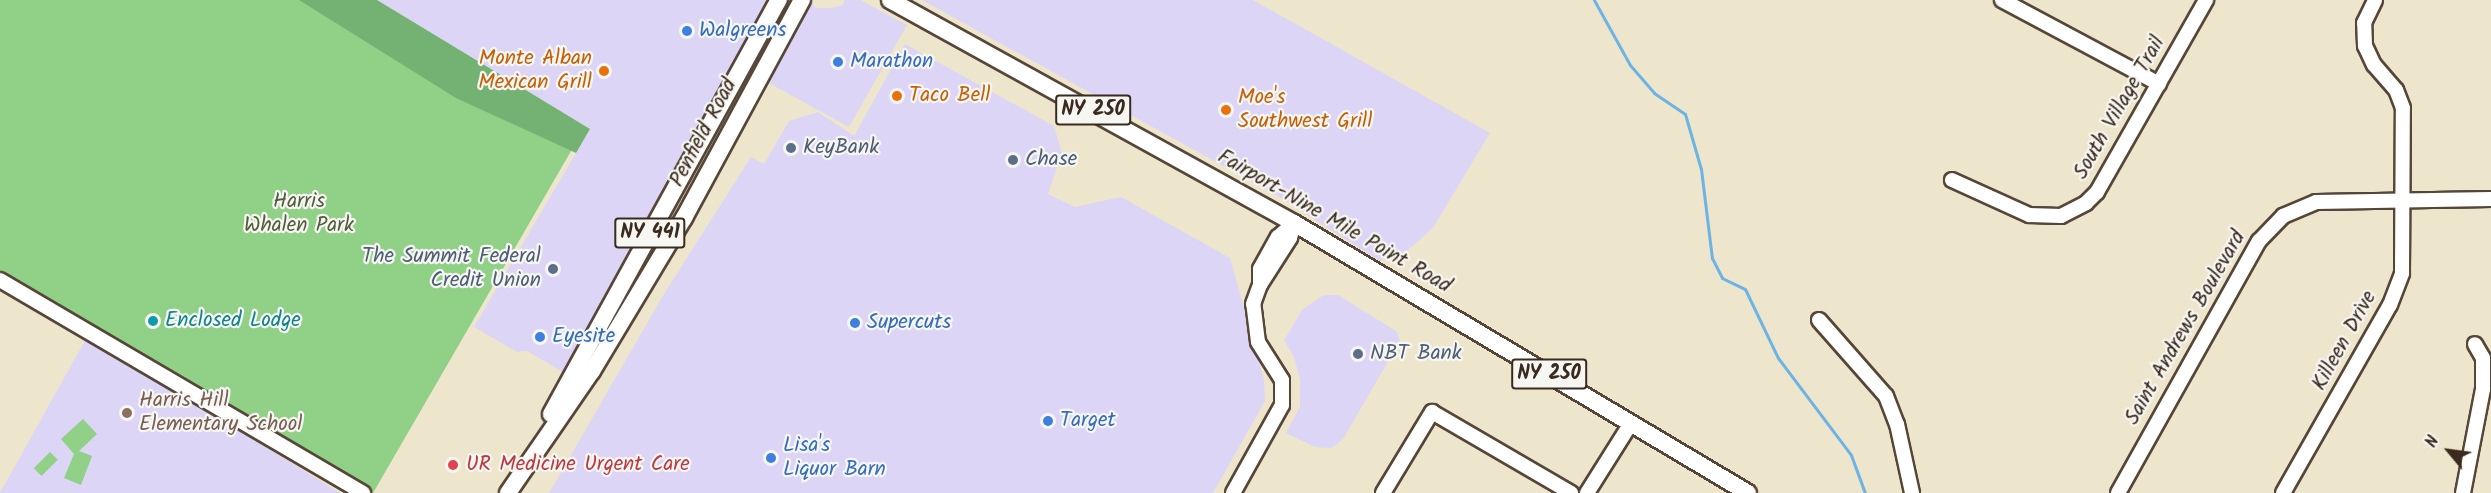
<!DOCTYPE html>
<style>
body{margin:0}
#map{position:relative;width:2491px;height:493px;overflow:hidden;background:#ede6cc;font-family:Kalam,sans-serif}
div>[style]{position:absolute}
.built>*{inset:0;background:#dcd5f6}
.green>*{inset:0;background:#90d087;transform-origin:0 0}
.forest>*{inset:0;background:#74b274}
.stream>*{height:3px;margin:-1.5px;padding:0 1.5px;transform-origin:1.5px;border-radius:1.5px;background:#6db3e3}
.roads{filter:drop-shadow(2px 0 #564638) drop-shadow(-2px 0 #564638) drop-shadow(0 2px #564638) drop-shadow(0 -2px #564638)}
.minor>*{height:14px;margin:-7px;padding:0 7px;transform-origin:7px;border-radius:7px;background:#fff}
.major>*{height:16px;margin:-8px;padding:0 8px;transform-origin:8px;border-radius:8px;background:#fff}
.dots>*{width:16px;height:16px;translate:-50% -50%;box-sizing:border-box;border:3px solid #f6f6f2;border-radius:50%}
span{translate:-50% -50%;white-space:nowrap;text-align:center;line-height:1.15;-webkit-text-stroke:4.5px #f6f6f2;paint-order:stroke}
.shield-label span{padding:2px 4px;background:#f6f6f2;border:2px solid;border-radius:4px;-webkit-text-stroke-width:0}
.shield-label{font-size:20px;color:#3b2a1e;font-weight:700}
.shop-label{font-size:21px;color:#366cbe}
.left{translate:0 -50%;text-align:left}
.food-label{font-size:21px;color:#c56008}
.right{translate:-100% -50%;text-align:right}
.street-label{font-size:21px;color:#3b2a1e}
.service-label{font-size:21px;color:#4e5e75}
.park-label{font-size:21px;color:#545c3e}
.culture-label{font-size:21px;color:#0d838f}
.education-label{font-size:21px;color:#785e54}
.health-label{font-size:21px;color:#be3a42}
.north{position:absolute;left:2419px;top:421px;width:60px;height:60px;-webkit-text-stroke:4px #f6f6f2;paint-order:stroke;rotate:299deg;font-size:16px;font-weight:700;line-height:24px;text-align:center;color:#3b2a1e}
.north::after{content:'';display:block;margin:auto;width:21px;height:27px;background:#3b2a1e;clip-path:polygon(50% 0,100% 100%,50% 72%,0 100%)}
</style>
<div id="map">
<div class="built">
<div style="clip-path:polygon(377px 0,771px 0,563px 372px,527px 351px,517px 352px,474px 327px,590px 129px)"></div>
<div style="clip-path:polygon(844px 0,860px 0,907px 25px,849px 127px,767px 82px,812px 3px,815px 8px,832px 8px,843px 5px)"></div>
<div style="clip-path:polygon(922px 0,1253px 0,1490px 133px,1433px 228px,1408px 250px,1380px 261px,1276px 195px)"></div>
<div style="clip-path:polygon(905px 44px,1054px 126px,1062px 153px,1048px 194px,1075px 207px,1121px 197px,1230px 258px,1264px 380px,1265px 401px,1213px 493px,549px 493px,664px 294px,751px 157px,764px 164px,789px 121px,818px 112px,854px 136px)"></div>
<div style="clip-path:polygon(1324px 295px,1338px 295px,1396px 331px,1400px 341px,1343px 439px,1331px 448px,1315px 447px,1286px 433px,1300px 407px,1300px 379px,1294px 357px,1284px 340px,1303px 309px)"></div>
<div style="clip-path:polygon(87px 337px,340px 493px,0 493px)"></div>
</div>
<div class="green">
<div style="clip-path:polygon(0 0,335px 0,578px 139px,373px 493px,0 274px)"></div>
<div style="clip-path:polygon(83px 419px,97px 434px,79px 451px,92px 456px,81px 485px,64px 478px,74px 454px,61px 439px)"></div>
<div style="left:50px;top:452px;width:11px;height:23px;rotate:45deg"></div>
</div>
<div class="forest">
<div style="clip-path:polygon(299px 0,377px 0,590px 129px,576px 153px,456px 98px)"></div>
</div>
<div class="stream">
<div style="left:1594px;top:0;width:74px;rotate:61deg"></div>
<div style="left:1630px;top:65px;width:37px;rotate:49deg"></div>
<div style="left:1654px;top:93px;width:37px;rotate:34deg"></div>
<div style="left:1685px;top:114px;width:57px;rotate:73.8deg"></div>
<div style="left:1701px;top:169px;width:90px;rotate:83deg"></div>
<div style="left:1712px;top:258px;width:22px;rotate:63deg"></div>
<div style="left:1722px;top:278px;width:25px;rotate:26deg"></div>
<div style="left:1745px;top:289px;width:76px;rotate:64.4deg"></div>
<div style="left:1778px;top:358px;width:121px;rotate:53deg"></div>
<div style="left:1851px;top:455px;width:40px;rotate:69.8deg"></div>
</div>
<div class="roads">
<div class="minor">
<div style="left:2002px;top:0;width:178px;rotate:28.1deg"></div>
<div style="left:1952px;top:180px;width:85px;rotate:24.4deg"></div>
<div style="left:2029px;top:215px;width:32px;rotate:2deg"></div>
<div style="left:2061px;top:216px;width:28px;rotate:-27deg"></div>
<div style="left:2086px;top:203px;width:16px;rotate:-45deg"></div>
<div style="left:2097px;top:192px;width:221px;rotate:-60.4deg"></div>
<div style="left:0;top:280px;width:421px;rotate:30.4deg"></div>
<div style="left:1260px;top:285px;width:16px;rotate:-90deg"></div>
<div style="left:1260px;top:269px;width:37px;rotate:-61deg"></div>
<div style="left:1278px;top:237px;width:21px;rotate:-41deg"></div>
<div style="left:1819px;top:320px;width:101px;rotate:48.6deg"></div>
<div style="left:1886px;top:396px;width:30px;rotate:69deg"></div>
<div style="left:1897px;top:424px;width:71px;rotate:77.7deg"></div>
<div style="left:1233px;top:493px;width:101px;rotate:-60.9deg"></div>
<div style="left:1282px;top:405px;width:25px;rotate:-90deg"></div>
<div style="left:1282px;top:380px;width:45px;rotate:-122.3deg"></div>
<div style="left:1258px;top:342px;width:38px;rotate:-97deg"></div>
<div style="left:1253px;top:304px;width:20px;rotate:-70deg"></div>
<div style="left:1260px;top:285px;width:56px;rotate:-57.4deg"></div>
<div style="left:1290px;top:238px;width:16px;rotate:-75deg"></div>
<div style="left:1383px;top:493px;width:95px;rotate:-58.8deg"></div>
<div style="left:1432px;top:412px;width:161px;rotate:30.2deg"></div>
<div style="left:1587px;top:493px;width:83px;rotate:-57.8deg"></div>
<div style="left:2118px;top:493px;width:289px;rotate:-60.8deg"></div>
<div style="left:2259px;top:241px;width:35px;rotate:-46deg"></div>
<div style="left:2283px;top:216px;width:36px;rotate:-23deg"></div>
<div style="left:2316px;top:202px;width:175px;rotate:-1deg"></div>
<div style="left:2283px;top:493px;width:216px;rotate:-60.4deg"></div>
<div style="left:2390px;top:305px;width:34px;rotate:-69deg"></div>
<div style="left:2402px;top:273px;width:165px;rotate:-89.7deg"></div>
<div style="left:2403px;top:108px;width:19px;rotate:-111deg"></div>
<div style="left:2396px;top:90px;width:33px;rotate:-131deg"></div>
<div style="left:2374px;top:65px;width:21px;rotate:-115deg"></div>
<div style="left:2365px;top:46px;width:23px;rotate:-92deg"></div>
<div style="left:2364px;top:23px;width:25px;rotate:-64deg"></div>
<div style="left:2463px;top:493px;width:106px;rotate:-79.1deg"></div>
<div style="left:2483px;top:389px;width:31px;rotate:-90deg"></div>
<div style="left:2483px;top:358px;width:16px;rotate:-120deg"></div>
</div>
<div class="major">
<div style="left:890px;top:0;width:461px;rotate:28.9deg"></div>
<div style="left:1294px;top:223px;width:528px;rotate:30.74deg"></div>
<div style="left:551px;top:414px;width:473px;rotate:-61.2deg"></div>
<div style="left:508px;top:493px;width:148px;rotate:-55.5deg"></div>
<div style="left:592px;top:371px;width:179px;rotate:-59deg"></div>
<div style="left:684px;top:218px;width:248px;rotate:-61.6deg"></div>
</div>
</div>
<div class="dots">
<div style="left:687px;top:31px;background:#3f7fe0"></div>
<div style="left:838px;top:62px;background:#3f7fe0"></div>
<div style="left:604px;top:71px;background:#e8710a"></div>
<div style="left:897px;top:96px;background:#e8710a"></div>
<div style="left:1226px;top:110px;background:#e8710a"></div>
<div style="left:791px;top:148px;background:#5c6f8a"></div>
<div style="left:1013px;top:160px;background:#5c6f8a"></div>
<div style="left:553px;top:269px;background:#5c6f8a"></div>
<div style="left:153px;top:321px;background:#0f9aa8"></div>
<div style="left:855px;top:323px;background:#3f7fe0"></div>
<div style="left:540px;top:337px;background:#3f7fe0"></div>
<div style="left:1358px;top:354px;background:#5c6f8a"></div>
<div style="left:127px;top:413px;background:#8d6e63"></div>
<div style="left:1048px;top:421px;background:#3f7fe0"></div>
<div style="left:771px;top:458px;background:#3f7fe0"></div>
<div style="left:453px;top:465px;background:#e0444e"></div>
</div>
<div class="shield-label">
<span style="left:1093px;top:110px">NY 250</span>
<span style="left:650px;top:233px">NY 441</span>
<span style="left:1549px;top:374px">NY 250</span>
</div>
<div class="shop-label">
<span class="left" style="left:699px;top:31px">Walgreens</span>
<span class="left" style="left:850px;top:62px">Marathon</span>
<span class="left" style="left:867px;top:323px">Supercuts</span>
<span class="left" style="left:552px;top:337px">Eyesite</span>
<span class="left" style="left:1060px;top:421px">Target</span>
<span class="left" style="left:783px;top:458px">Lisa's<br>Liquor Barn</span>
</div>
<div class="food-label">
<span class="right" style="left:592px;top:71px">Monte Alban<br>Mexican Grill</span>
<span class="left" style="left:909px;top:96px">Taco Bell</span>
<span class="left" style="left:1238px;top:110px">Moe's<br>Southwest Grill</span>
</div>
<div class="street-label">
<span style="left:2120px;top:108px;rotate:-60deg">South Village Trail</span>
<span style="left:704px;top:133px;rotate:-62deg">Penfield Road</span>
<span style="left:1334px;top:222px;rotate:30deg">Fairport-Nine Mile Point Road</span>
<span style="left:2186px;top:328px;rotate:-60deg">Saint Andrews Boulevard</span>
<span style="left:2345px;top:341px;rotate:-61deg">Killeen Drive</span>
</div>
<div class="service-label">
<span class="left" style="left:803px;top:148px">KeyBank</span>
<span class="left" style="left:1025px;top:160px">Chase</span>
<span class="right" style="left:541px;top:269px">The Summit Federal<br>Credit Union</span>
<span class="left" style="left:1370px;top:354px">NBT Bank</span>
</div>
<div class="park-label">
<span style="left:299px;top:214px">Harris<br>Whalen Park</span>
</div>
<div class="culture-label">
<span class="left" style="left:165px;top:321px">Enclosed Lodge</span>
</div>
<div class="education-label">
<span class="left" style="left:139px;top:413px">Harris Hill<br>Elementary School</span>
</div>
<div class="health-label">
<span class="left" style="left:466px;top:465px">UR Medicine Urgent Care</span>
</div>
<div class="north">N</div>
</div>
